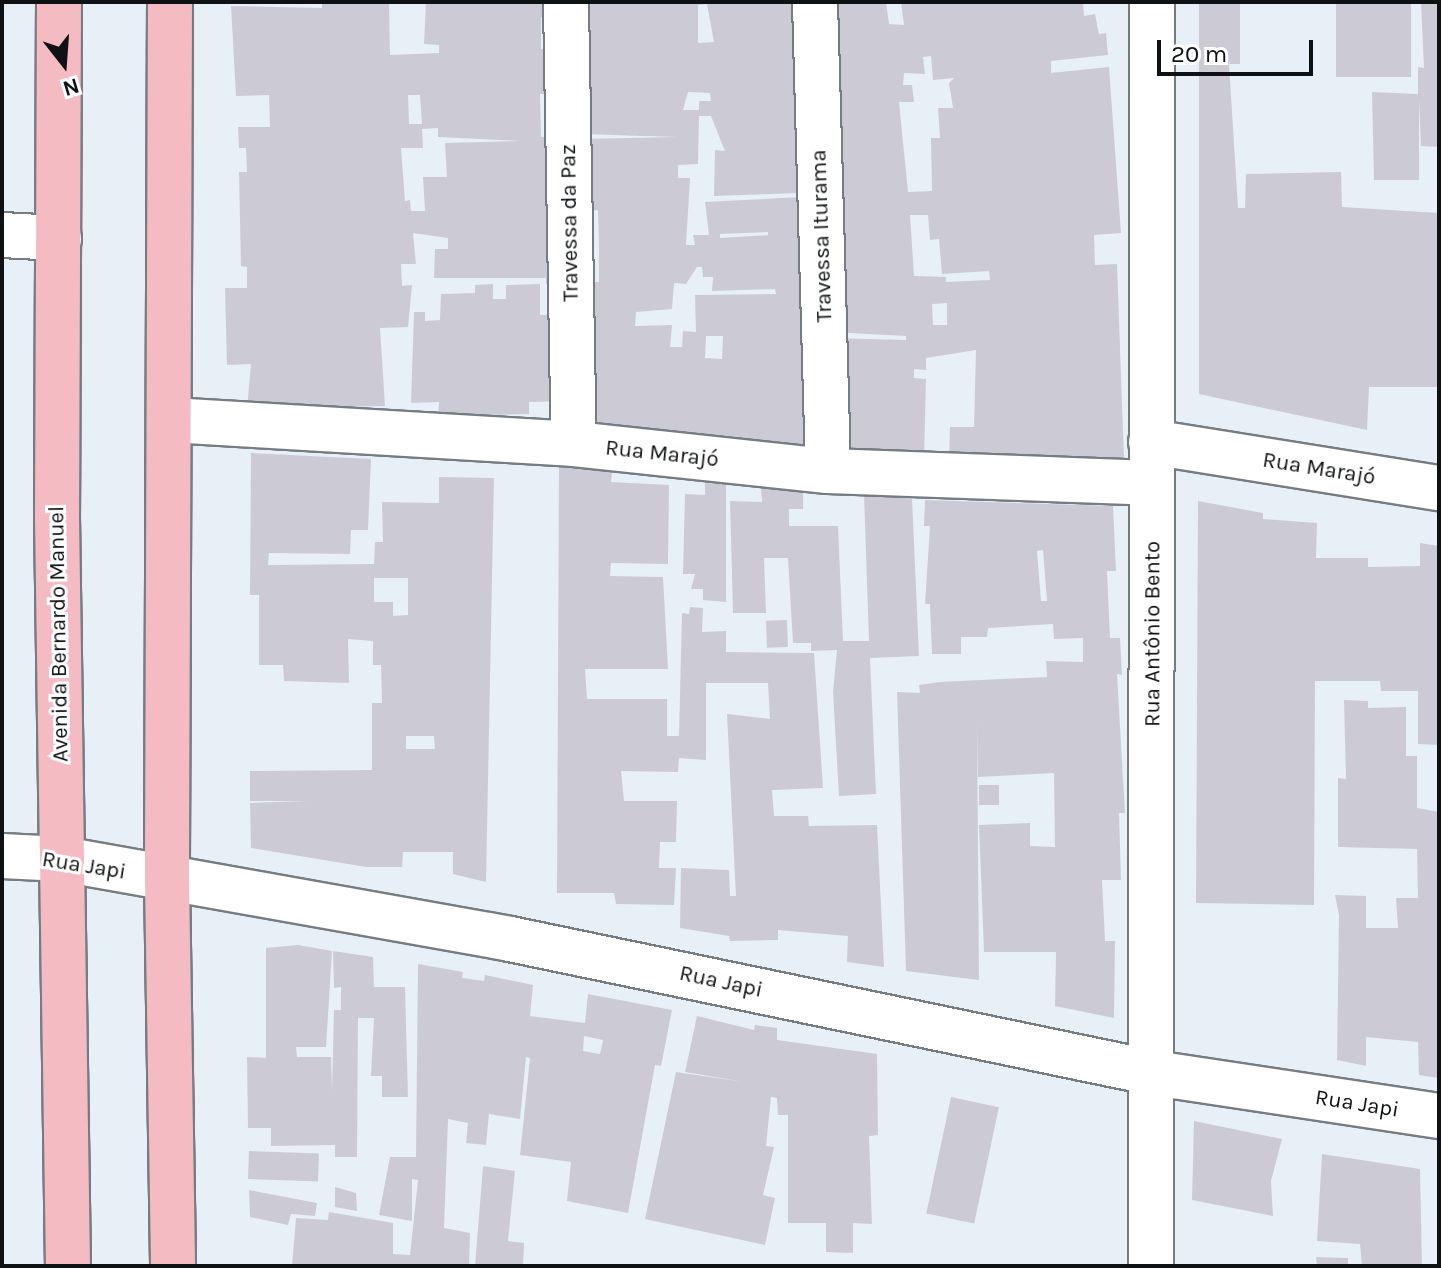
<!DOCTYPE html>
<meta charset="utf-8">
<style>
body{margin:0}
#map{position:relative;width:1441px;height:1268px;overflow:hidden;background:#e7f0f7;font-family:Karla,sans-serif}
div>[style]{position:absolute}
.building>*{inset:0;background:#cccbd5;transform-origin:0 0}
.roads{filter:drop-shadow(2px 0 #757d83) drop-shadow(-2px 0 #757d83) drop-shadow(0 2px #757d83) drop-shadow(0 -2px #757d83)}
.minor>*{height:44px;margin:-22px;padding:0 22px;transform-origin:22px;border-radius:22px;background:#fff}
.major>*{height:44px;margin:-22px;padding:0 22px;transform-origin:22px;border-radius:22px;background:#f4bcc2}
span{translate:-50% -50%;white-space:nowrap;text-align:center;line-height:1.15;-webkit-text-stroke:6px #fff;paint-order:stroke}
.street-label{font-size:22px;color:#0f1214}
.frame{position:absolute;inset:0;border:4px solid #0f1214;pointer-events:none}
.north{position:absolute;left:24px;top:24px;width:80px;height:80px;-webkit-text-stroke:6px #fff;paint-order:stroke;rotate:163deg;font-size:22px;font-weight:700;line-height:32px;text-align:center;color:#0f1214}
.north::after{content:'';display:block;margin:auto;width:28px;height:36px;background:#0f1214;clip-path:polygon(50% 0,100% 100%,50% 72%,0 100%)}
.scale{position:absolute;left:1157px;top:40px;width:156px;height:36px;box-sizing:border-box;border:4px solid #0f1214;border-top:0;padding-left:10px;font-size:24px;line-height:28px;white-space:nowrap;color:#0f1214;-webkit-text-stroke:6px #fff;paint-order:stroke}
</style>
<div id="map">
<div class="building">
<div style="clip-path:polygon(evenodd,322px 2px,389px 2px,390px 55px,439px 53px,439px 45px,424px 44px,426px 2px,550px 2px,550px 17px,541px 17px,541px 49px,550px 49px,549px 94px,540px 94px,541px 137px,561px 138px,562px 284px,546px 284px,546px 278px,434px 278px,435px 249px,448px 249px,448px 238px,413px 233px,416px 264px,401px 264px,402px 286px,412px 285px,408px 327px,380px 328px,385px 406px,247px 409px,251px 364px,227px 365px,225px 288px,247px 288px,247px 267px,241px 266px,239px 172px,247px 172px,246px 148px,239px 148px,238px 127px,270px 127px,269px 95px,236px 96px,231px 6px,322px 8px,322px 2px,408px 95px,420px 95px,422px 124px,409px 124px,408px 95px,322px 2px,438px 128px,438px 137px,521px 141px,445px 143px,447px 177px,423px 177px,425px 211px,411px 211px,410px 200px,405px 201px,401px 148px,423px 148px,422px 129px,438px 128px)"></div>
<div style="clip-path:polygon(evenodd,578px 2px,800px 2px,801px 193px,714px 196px,715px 150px,725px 151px,711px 116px,699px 116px,698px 164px,678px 165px,678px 178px,690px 178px,686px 245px,695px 245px,693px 235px,709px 235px,705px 202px,800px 197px,816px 445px,698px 439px,699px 434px,583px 424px,588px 282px,599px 282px,599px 246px,598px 210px,582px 212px,580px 139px,678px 137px,580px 134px,589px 71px,580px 71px,578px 2px,707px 4px,714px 42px,698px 43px,698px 5px,707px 4px,578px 2px,688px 92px,710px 93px,711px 101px,699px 101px,699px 110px,683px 110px,688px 92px,578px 2px,768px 232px,768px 235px,720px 238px,720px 234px,768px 232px,578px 2px,697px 267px,702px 267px,703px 277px,713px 277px,712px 291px,775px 289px,776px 294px,695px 295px,696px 332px,683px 331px,682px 347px,670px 347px,672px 325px,635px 326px,636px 312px,672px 309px,674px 283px,686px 284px,697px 267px,578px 2px,706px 336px,723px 336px,722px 359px,705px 358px,706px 336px)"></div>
<div style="clip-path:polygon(evenodd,825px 2px,886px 2px,889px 24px,904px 25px,901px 2px,1083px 2px,1084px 16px,1095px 14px,1099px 34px,1106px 33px,1108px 55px,1051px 61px,1051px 73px,1109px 67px,1121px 233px,1094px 235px,1095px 265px,1117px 264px,1124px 459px,974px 454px,974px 462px,949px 462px,950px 427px,974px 427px,976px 350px,926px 358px,926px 370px,914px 369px,914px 378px,926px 379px,924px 460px,841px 458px,830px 338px,906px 340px,906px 336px,830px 332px,825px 2px,931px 56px,933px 80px,954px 78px,949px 83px,953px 108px,938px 108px,940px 138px,931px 138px,932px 191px,908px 192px,899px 102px,914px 102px,912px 85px,903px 85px,904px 73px,925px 74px,923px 57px,931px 56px,825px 2px,910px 215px,928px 215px,930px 240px,939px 239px,942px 274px,989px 271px,990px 280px,946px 282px,946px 277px,914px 276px,910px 215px,825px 2px,947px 303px,947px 325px,933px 325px,932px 304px,947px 303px)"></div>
<div style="clip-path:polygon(1199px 2px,1240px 2px,1240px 64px,1229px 64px,1238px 208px,1245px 208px,1246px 174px,1341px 172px,1342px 207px,1439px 213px,1439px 387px,1369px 387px,1367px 430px,1199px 394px)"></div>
<div style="left:1336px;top:2px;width:75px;height:75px"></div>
<div style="clip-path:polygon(1421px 2px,1439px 2px,1439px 147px,1421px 146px,1419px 99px,1419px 180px,1374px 180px,1372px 92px,1418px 94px,1418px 67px,1424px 68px)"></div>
<div style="clip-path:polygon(493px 284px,493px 299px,506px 299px,506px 285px,540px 284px,540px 315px,563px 314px,567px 401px,529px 402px,529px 414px,438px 416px,439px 402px,411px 403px,414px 312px,425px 312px,425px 321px,440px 320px,441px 294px,475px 293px,475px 285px)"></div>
<div style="clip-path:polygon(evenodd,251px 453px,371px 459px,368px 530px,351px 530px,350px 554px,269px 553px,268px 565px,374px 564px,375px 542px,383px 542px,382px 502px,439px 503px,439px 477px,494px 478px,486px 882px,453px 874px,453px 852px,403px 852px,402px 867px,366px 867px,251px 848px,250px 803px,308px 801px,250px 801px,250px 771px,372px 770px,372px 703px,382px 703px,381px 665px,373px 665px,373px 641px,348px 639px,349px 683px,284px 681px,283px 665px,259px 665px,259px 595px,250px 595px,251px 453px,374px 578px,408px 578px,408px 615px,393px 616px,393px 602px,374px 602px,374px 578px,251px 453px,406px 736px,434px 736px,435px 749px,406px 749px,406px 736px)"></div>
<div style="clip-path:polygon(559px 466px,612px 471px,611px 482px,669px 485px,668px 564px,611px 563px,610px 576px,663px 577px,668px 669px,585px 669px,587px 699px,667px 699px,667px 736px,679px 736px,682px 613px,689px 614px,690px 607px,703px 608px,702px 632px,726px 631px,726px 652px,814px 653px,823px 788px,772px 790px,774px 816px,808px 816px,809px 826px,877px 825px,884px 967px,847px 962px,848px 936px,778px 930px,778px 940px,730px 941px,729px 936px,680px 928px,681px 868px,729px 870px,730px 896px,736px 896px,727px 714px,770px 719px,768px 683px,706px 683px,706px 760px,679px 758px,678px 772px,621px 771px,624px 801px,677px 801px,676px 842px,660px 842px,659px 868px,676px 868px,674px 905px,616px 904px,614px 893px,557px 893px)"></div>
<div style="clip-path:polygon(705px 483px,726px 484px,726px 602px,703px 600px,703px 589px,691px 589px,695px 574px,683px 574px,685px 494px,705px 495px)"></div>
<div style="clip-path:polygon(761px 487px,803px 490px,803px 509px,789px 509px,789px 526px,838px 526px,843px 641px,869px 641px,864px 495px,912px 498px,919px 656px,870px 658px,876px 794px,839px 796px,833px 692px,837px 650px,811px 651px,811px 643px,793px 643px,788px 558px,764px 558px,766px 613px,733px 613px,730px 501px,762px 502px)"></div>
<div style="clip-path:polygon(evenodd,925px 500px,1113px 506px,1116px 571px,1107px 571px,1110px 638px,1120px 638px,1122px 675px,1117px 674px,1125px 813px,1119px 813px,1121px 880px,1102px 880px,1105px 941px,1115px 941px,1114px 1018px,1055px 1006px,1056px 952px,984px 952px,979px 825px,1030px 823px,1030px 846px,1055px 847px,1054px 773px,978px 777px,977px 721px,979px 980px,906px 971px,897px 692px,920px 693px,919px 685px,940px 682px,1047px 677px,1046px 661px,1083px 662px,1083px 638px,1054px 639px,1053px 624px,988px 628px,987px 637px,961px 637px,961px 654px,932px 654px,930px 604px,925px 604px,930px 526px,924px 526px,925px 500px,1043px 550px,1047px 601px,1041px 601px,1037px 551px,1043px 550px)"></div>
<div style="clip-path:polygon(1198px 501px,1263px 513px,1263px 519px,1317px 523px,1316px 558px,1368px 558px,1368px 567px,1420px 566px,1420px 543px,1439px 546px,1439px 745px,1418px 744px,1418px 691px,1381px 691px,1380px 681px,1315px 681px,1314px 905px,1196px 903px)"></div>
<div style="left:787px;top:620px;width:27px;height:21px;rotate:88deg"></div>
<div style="clip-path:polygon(1344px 700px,1368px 701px,1368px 708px,1406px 707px,1406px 756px,1417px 756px,1417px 808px,1439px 812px,1439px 1078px,1419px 1075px,1418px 1042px,1366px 1037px,1366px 1066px,1337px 1060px,1339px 915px,1335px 895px,1366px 896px,1366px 928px,1398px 928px,1396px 898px,1418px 898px,1417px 849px,1338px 847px,1338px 778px,1346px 779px)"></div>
<div style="left:979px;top:785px;width:20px;height:20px"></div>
<div style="clip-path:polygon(298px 945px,332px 951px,326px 1047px,296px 1047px,297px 1057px,331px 1057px,332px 1091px,334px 1010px,341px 1010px,341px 987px,334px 988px,333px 951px,373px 957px,374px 987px,405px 987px,408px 1097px,382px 1097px,382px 1076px,371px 1076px,374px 1018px,358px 1018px,357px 1157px,335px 1157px,335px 1145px,271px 1146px,271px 1128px,248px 1128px,247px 1057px,266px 1058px,266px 948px)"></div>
<div style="clip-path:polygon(evenodd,418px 964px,463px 972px,462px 978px,484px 981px,485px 975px,533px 985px,530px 1016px,585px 1023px,588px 994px,672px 1010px,661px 1066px,655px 1065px,628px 1213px,567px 1201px,571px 1162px,520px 1155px,530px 1058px,526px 1057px,520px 1119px,489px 1114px,486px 1145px,466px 1143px,468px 1123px,448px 1119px,444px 1228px,470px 1233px,469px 1266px,292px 1266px,296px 1218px,328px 1220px,329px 1212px,393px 1223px,393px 1254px,410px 1255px,418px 1180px,412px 1179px,412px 1221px,379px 1215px,390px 1157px,416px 1157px,418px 964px,584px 1036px,603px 1040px,600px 1054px,583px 1051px,584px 1036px)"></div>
<div style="clip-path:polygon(697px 1016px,754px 1030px,755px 1025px,777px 1028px,777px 1040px,877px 1054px,878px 1135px,869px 1136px,872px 1224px,853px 1223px,853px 1253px,826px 1252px,826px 1223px,788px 1223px,788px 1115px,778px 1115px,777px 1098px,771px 1097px,766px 1146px,774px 1147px,763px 1195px,775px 1198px,765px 1245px,645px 1219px,676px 1072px,744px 1082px,685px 1072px)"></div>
<div style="left:951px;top:1097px;width:49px;height:119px;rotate:12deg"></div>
<div style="clip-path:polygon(1194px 1121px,1282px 1139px,1271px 1181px,1273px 1216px,1192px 1200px)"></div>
<div style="left:249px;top:1151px;width:70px;height:28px;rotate:2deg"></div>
<div style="clip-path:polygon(1322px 1154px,1420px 1169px,1422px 1266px,1362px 1266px,1360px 1244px,1317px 1241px)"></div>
<div style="clip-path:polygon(483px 1166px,515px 1171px,508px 1241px,524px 1243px,523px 1266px,475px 1266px)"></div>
<div style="clip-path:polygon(335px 1187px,356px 1193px,357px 1211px,335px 1207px)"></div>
<div style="clip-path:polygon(249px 1190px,317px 1203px,315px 1216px,291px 1214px,288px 1225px,250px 1217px)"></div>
<div style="clip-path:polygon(1316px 1257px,1348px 1258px,1348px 1266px,1317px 1266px)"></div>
</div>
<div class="roads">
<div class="minor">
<div style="left:566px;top:2px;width:442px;rotate:89deg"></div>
<div style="left:815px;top:2px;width:469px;rotate:88.4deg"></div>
<div style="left:2px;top:235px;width:57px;rotate:3deg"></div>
<div style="left:171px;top:420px;width:404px;rotate:3.4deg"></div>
<div style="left:574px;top:444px;width:255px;rotate:6.1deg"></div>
<div style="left:828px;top:471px;width:324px;rotate:2.1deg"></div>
<div style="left:1151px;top:442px;width:292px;rotate:9.1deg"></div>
<div style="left:2px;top:856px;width:60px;rotate:2.9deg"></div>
<div style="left:62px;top:859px;width:455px;rotate:10.1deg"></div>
<div style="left:510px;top:939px;width:658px;rotate:11.75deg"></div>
<div style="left:1154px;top:1073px;width:288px;rotate:8.6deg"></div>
<div style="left:1151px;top:1266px;width:1264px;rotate:-89.95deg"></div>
</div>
<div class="major">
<div style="left:59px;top:2px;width:516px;rotate:90.22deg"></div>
<div style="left:57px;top:518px;width:748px;rotate:89.16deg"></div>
<div style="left:170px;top:2px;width:878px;rotate:90.2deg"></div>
<div style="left:167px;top:880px;width:386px;rotate:89.1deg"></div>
</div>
</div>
<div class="street-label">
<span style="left:570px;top:223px;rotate:-91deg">Travessa da Paz</span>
<span style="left:822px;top:236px;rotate:-92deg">Travessa Iturama</span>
<span style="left:662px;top:454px;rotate:6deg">Rua Marajó</span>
<span style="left:1319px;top:469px;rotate:9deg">Rua Marajó</span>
<span style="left:59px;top:634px;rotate:-91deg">Avenida Bernardo Manuel</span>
<span style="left:1153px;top:634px;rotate:-90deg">Rua Antônio Bento</span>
<span style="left:84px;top:866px;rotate:9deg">Rua Japi</span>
<span style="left:721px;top:982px;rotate:12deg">Rua Japi</span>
<span style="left:1357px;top:1104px;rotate:9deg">Rua Japi</span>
</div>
<div class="frame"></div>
<div class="north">N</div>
<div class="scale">20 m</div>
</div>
